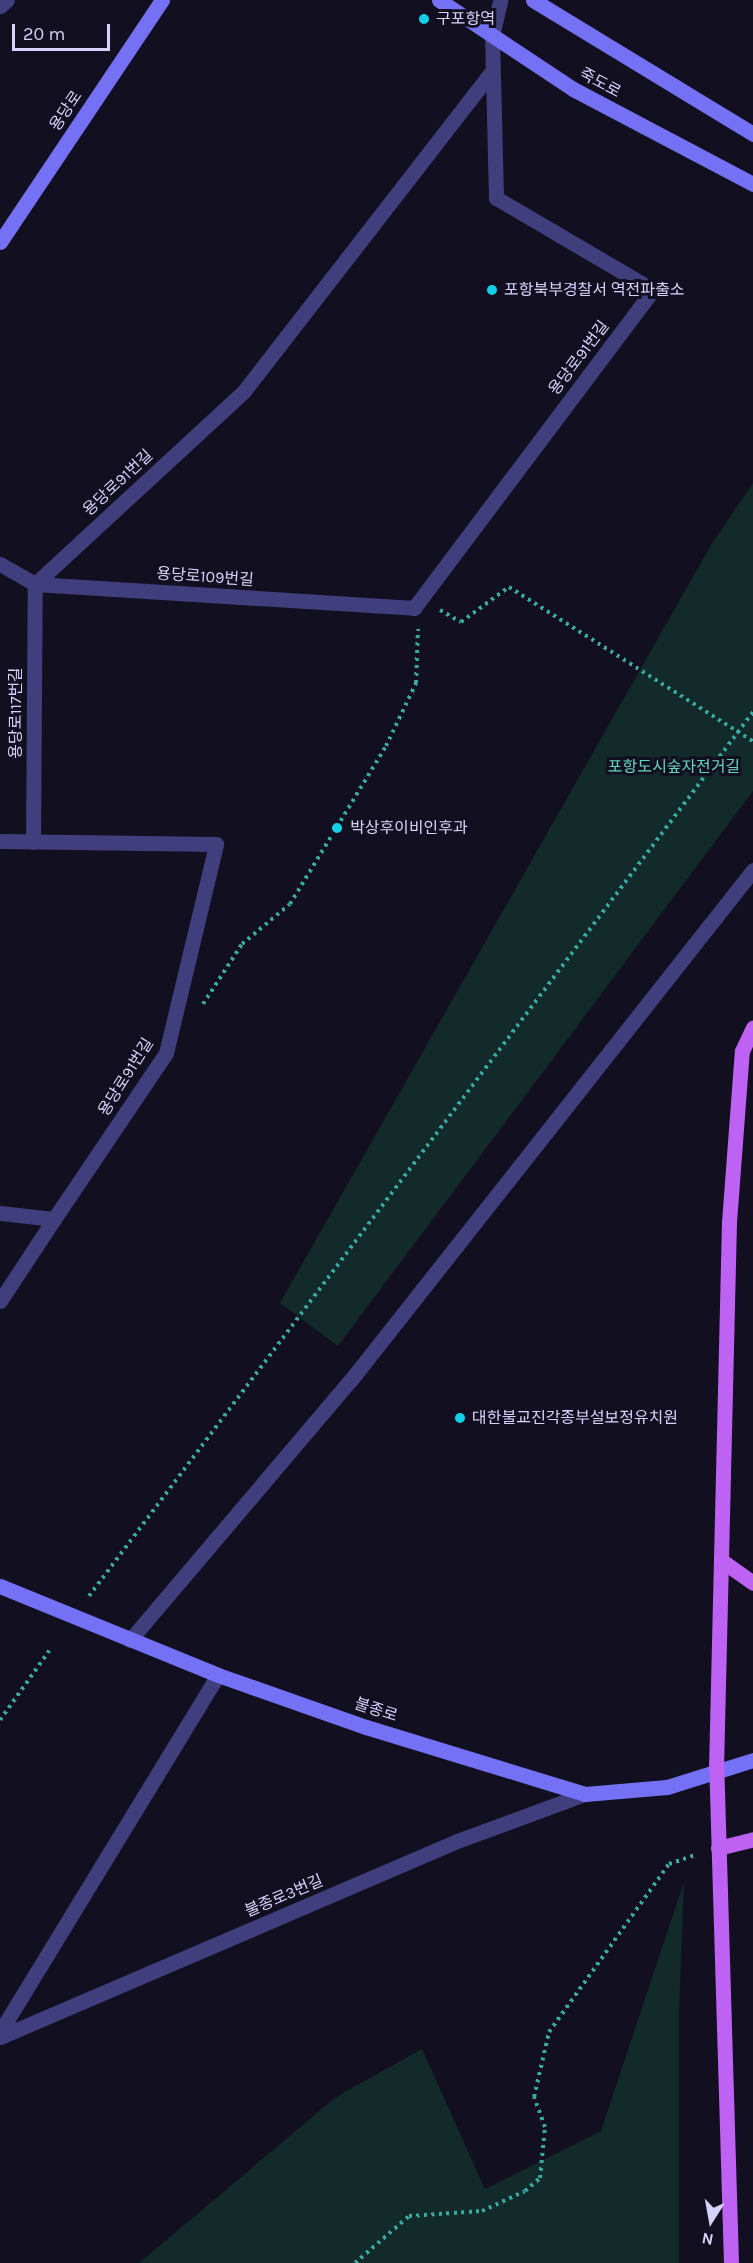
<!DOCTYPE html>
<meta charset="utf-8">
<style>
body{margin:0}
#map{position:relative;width:753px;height:2263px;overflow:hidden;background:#120f20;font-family:Karla,"Noto Sans KR",sans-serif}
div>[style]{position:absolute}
.green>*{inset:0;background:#122a29}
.path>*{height:4px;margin-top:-2px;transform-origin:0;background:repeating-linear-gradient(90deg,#38aaa3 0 3px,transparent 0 7.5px)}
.service>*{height:15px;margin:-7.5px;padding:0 7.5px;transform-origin:7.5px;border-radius:7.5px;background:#403e7c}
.pedestrian>*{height:15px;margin:-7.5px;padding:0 7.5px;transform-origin:7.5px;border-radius:7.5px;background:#403e7c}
.minor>*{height:15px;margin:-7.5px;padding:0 7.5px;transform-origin:7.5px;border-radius:7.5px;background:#403e7c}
.secondary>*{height:15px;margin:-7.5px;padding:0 7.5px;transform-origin:7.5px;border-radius:7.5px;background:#7471f4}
.primary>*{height:15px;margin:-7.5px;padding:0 7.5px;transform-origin:7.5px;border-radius:7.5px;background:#bd62f2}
.path-bridge>*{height:4px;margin-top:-2px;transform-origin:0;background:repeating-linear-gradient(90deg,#38aaa3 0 3px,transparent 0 7.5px)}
.dots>*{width:16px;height:16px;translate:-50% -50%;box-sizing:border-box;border:3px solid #120f20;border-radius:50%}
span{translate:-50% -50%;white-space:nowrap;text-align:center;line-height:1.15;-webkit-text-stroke:6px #120f20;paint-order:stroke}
.poi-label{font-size:16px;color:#d7d2fb}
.left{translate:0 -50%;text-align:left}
.street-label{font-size:16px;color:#d7d2fb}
.park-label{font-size:16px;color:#64d5b9}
.north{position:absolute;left:681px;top:2191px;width:60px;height:60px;-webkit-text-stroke:4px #120f20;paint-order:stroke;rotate:191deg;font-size:16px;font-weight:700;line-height:24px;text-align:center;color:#d7d2fb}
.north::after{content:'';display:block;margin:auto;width:21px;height:27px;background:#d7d2fb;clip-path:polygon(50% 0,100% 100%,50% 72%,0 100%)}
.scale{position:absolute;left:12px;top:24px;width:98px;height:27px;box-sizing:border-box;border:3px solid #d7d2fb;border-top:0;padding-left:8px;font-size:18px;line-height:21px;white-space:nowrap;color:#d7d2fb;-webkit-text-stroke:4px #120f20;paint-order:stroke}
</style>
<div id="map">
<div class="green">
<div style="clip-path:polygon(753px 483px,753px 791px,338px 1346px,280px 1303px,711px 545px)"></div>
<div style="clip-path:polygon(684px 1882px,679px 2011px,679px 2263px,139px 2263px,336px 2097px,422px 2049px,485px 2189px,601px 2131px)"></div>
</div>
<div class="path">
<div style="left:440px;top:610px;width:24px;rotate:30deg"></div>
<div style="left:461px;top:622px;width:59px;rotate:-36.1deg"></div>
<div style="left:203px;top:1004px;width:72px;rotate:-57deg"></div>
<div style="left:242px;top:944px;width:62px;rotate:-39.8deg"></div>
<div style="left:290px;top:904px;width:185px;rotate:-58.7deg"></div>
<div style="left:386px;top:746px;width:70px;rotate:-64.5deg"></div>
<div style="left:416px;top:683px;width:54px;rotate:-87.9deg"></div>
<div style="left:89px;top:1596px;width:1106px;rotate:-53.09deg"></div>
<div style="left:0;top:1720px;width:85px;rotate:-54.6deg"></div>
<div style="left:355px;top:2263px;width:72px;rotate:-41deg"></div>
<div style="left:409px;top:2216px;width:73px;rotate:-3.9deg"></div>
<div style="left:482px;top:2211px;width:47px;rotate:-24.9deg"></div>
<div style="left:525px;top:2191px;width:20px;rotate:-41deg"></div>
<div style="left:540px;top:2178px;width:51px;rotate:-84.4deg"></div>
<div style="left:545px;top:2127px;width:32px;rotate:-110deg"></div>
<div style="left:534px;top:2097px;width:67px;rotate:-77deg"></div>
<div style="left:549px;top:2032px;width:206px;rotate:-54.5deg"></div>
<div style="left:669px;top:1864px;width:28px;rotate:-19deg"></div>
</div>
<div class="service">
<div style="left:0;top:564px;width:40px;rotate:29.7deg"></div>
<div style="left:35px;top:584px;width:380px;rotate:3.6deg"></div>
<div style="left:414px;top:608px;width:398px;rotate:-53.1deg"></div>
<div style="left:653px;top:290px;width:182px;rotate:-149.6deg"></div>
<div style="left:496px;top:198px;width:162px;rotate:-91.4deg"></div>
<div style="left:35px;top:584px;width:284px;rotate:-42.7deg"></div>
<div style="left:244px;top:391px;width:406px;rotate:-52.2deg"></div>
<div style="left:33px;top:842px;width:258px;rotate:-89.6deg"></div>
<div style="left:54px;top:1219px;width:200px;rotate:-56deg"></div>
<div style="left:166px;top:1053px;width:215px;rotate:-76.5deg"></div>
</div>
<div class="pedestrian">
<div style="left:0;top:6px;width:9px;rotate:-41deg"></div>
</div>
<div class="minor">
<div style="left:492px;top:36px;width:37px;rotate:-77deg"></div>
<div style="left:0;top:841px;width:216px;rotate:0.8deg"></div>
<div style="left:0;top:1213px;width:54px;rotate:6.3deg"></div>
<div style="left:54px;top:1219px;width:98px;rotate:123.4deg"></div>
<div style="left:130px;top:1640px;width:340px;rotate:-49.7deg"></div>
<div style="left:350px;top:1381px;width:651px;rotate:-51.74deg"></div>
<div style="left:0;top:2032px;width:418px;rotate:-58.6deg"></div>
<div style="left:0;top:2037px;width:497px;rotate:-23.2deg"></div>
<div style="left:457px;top:1841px;width:136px;rotate:-20.2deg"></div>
</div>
<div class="secondary">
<div style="left:439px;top:0;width:161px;rotate:33.6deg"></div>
<div style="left:573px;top:89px;width:204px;rotate:27.8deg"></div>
<div style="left:533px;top:0;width:258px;rotate:31.3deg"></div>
<div style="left:0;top:242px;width:291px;rotate:-56.2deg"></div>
<div style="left:0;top:1586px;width:235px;rotate:22.2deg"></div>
<div style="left:218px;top:1675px;width:157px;rotate:19.4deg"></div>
<div style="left:366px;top:1727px;width:229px;rotate:17deg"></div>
<div style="left:585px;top:1794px;width:82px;rotate:-4.9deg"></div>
<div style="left:667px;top:1787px;width:90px;rotate:-17.4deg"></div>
</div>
<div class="primary">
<div style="left:722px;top:1561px;width:38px;rotate:35deg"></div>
<div style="left:718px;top:1848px;width:36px;rotate:-14deg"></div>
<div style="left:731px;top:2263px;width:494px;rotate:-91.7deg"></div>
<div style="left:716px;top:1769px;width:547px;rotate:-88.64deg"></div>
<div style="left:729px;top:1222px;width:171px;rotate:-85.7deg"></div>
<div style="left:742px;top:1051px;width:26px;rotate:-65deg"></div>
</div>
<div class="path-bridge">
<div style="left:509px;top:587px;width:289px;rotate:32.3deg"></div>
</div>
<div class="dots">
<div style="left:424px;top:19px;background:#12d1e7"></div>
<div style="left:492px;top:290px;background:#12d1e7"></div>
<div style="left:337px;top:828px;background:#12d1e7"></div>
<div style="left:460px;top:1418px;background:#12d1e7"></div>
</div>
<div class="poi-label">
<span class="left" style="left:436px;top:19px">구포항역</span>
<span class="left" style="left:504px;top:290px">포항북부경찰서 역전파출소</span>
<span class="left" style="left:350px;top:828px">박상후이비인후과</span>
<span class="left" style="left:472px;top:1418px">대한불교진각종부설보정유치원</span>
</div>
<div class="street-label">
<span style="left:600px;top:83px;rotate:28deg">죽도로</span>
<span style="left:66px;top:111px;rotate:-56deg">용당로</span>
<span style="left:579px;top:358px;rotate:-53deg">용당로91번길</span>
<span style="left:118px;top:483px;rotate:-43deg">용당로91번길</span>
<span style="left:205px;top:577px;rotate:4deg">용당로109번길</span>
<span style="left:16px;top:713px;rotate:-90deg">용당로117번길</span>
<span style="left:126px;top:1077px;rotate:-58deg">용당로91번길</span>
<span style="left:376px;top:1710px;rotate:18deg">불종로</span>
<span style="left:284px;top:1896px;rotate:-23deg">불종로3번길</span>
</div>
<div class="park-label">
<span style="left:674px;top:767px">포항도시숲자전거길</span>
</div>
<div class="north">N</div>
<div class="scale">20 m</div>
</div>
